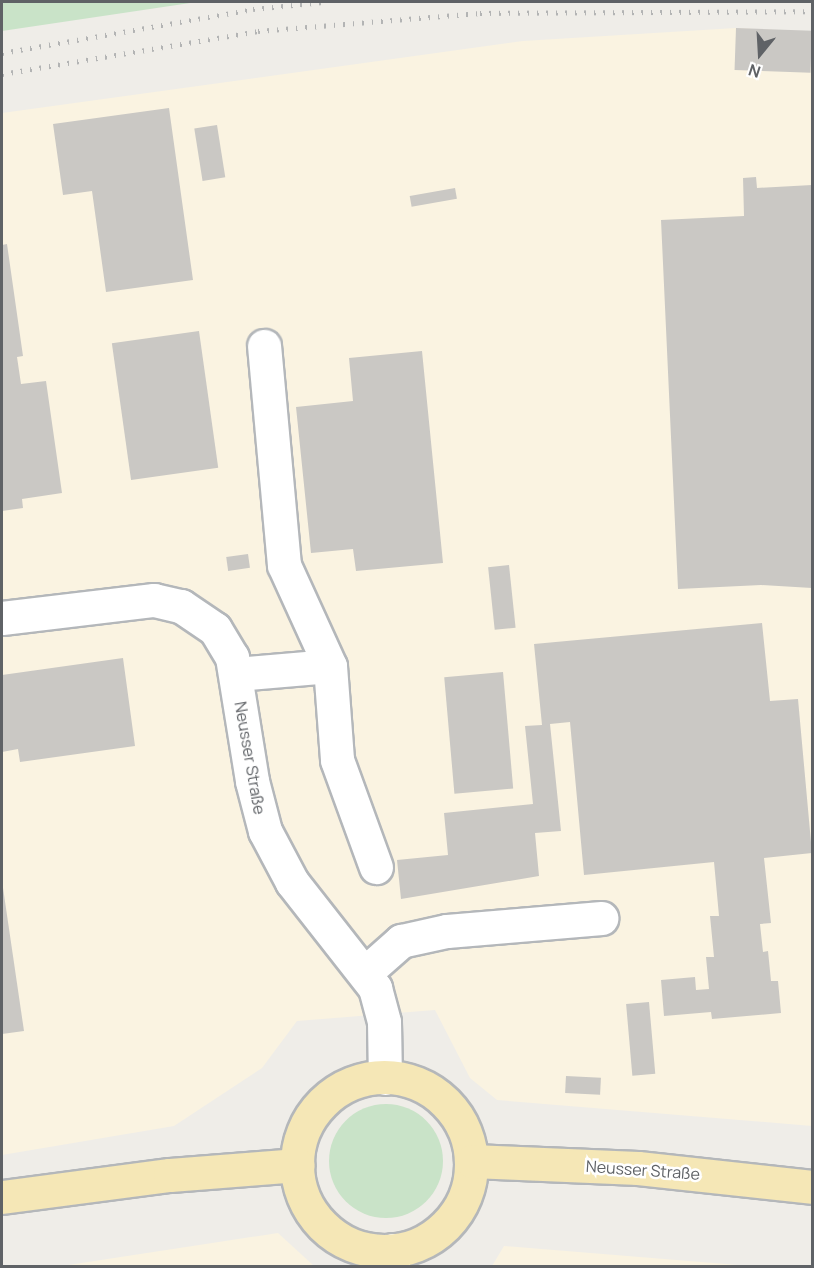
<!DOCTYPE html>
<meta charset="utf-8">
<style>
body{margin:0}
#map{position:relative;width:814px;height:1268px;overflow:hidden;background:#efede8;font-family:Manrope,sans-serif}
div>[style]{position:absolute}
.commercial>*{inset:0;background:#faf3e1}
.green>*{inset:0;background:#c9e3c8}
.round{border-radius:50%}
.building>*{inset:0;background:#cac8c4;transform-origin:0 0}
.roads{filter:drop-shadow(2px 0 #b4b7ba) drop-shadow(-2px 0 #b4b7ba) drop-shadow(0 2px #b4b7ba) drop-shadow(0 -2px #b4b7ba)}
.minor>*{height:33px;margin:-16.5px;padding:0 16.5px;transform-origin:16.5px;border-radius:16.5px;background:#fff}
.major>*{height:33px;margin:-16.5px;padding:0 16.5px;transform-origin:16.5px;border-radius:16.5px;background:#f5e7b6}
.major>.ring{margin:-16.5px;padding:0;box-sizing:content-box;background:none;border:33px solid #f5e7b6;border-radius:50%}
.rail>*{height:4.5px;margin-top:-2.25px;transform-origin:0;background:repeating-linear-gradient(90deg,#b3b4b4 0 1.5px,transparent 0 9.5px)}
span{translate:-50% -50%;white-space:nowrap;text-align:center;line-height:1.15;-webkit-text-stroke:5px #fff;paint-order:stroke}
.street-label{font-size:16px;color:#5f6266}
.frame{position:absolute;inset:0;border:3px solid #5f6266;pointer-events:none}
.north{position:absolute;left:730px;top:24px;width:60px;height:60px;-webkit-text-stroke:4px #fff;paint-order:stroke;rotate:198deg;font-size:16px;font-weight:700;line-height:24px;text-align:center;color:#5f6266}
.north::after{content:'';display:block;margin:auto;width:21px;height:27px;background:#5f6266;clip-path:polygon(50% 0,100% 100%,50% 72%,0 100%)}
</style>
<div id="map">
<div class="commercial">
<div style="clip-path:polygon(736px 28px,812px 32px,812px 1126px,497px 1100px,470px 1078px,435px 1010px,297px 1021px,262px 1068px,174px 1126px,2px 1155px,2px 113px,523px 41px)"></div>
<div style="clip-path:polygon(278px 1233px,314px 1266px,62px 1266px)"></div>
<div style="clip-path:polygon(504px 1246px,750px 1266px,492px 1266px)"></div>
</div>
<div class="green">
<div style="clip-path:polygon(2px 2px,197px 2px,2px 31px)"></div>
<div class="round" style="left:329px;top:1104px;width:114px;height:114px"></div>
</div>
<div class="building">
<div style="left:736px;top:28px;width:76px;height:42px;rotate:2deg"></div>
<div style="clip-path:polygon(169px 108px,193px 280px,106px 292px,92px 191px,63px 195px,53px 124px)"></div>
<div style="left:217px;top:125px;width:53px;height:23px;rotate:81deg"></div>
<div style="clip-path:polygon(756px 177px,757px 188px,812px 185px,812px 588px,761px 585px,678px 589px,661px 220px,744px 216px,743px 178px)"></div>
<div style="left:455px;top:188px;width:11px;height:46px;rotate:80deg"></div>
<div style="clip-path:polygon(7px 244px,23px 356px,17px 357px,21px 384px,46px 381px,62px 493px,22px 499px,23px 508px,2px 511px,2px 245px)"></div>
<div style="left:199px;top:331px;width:138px;height:88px;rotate:82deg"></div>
<div style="clip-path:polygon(422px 351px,443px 563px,356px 571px,353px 549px,311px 553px,296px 407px,353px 401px,349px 358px)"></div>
<div style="left:248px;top:554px;width:14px;height:22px;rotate:82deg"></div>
<div style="left:509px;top:565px;width:63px;height:21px;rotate:84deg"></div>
<div style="clip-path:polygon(762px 623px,770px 701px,798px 699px,812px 853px,764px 858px,771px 923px,760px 924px,763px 952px,768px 951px,771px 981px,778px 981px,781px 1013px,712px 1019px,711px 1012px,664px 1016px,661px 980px,695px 977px,696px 990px,709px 989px,706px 957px,714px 957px,710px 916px,719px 916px,714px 862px,584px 875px,570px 722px,550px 724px,561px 831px,535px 833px,539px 876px,401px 899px,397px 860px,448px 855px,444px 813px,533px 804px,525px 726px,542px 725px,534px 644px)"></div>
<div style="clip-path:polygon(123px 658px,135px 746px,20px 762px,18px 749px,2px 752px,2px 675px)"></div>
<div style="left:503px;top:672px;width:117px;height:59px;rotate:85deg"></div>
<div style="clip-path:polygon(2px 881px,24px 1031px,2px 1034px)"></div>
<div style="left:649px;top:1002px;width:72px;height:23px;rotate:85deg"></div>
<div style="left:566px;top:1076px;width:35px;height:17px;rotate:3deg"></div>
</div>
<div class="roads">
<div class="minor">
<div style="left:2px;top:618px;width:153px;rotate:-6.8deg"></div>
<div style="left:154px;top:600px;width:28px;rotate:13deg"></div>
<div style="left:181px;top:606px;width:41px;rotate:34.1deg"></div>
<div style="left:215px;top:629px;width:33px;rotate:59deg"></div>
<div style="left:232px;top:657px;width:126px;rotate:80.8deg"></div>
<div style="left:252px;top:781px;width:52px;rotate:75.4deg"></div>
<div style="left:265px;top:831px;width:58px;rotate:62.1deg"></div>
<div style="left:292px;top:882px;width:135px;rotate:51.9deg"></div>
<div style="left:375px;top:988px;width:35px;rotate:75deg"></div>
<div style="left:384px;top:1022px;width:56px;rotate:89deg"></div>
<div style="left:330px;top:666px;width:94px;rotate:85.7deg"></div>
<div style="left:337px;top:760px;width:114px;rotate:70deg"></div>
<div style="left:236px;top:674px;width:94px;rotate:-4.9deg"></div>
<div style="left:330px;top:666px;width:111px;rotate:-114.5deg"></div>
<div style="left:284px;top:565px;width:220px;rotate:-95.2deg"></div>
<div style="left:366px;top:972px;width:47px;rotate:-41.5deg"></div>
<div style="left:401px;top:941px;width:47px;rotate:-12.3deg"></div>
<div style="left:447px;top:931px;width:155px;rotate:-4.8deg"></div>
<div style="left:393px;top:1250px;width:16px;rotate:90deg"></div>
</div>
<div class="major">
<div class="ring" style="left:297px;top:1077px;width:141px;height:141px"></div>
<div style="left:472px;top:1161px;width:166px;rotate:2.4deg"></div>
<div style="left:638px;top:1168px;width:175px;rotate:6.2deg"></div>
<div style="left:2px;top:1197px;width:169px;rotate:-7.5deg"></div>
<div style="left:170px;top:1175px;width:128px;rotate:-4.5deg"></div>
</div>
</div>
<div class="rail">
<div style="left:2px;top:53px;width:255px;rotate:-9.9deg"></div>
<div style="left:253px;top:9px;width:70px;rotate:-5.7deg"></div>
<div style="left:2px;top:74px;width:260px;rotate:-9.5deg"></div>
<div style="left:258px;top:31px;width:223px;rotate:-4.6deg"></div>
<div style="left:480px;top:13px;width:332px;rotate:-0.3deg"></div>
</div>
<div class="street-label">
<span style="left:250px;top:758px;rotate:80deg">Neusser Straße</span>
<span style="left:643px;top:1170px;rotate:4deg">Neusser Straße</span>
</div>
<div class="frame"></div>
<div class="north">N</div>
</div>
